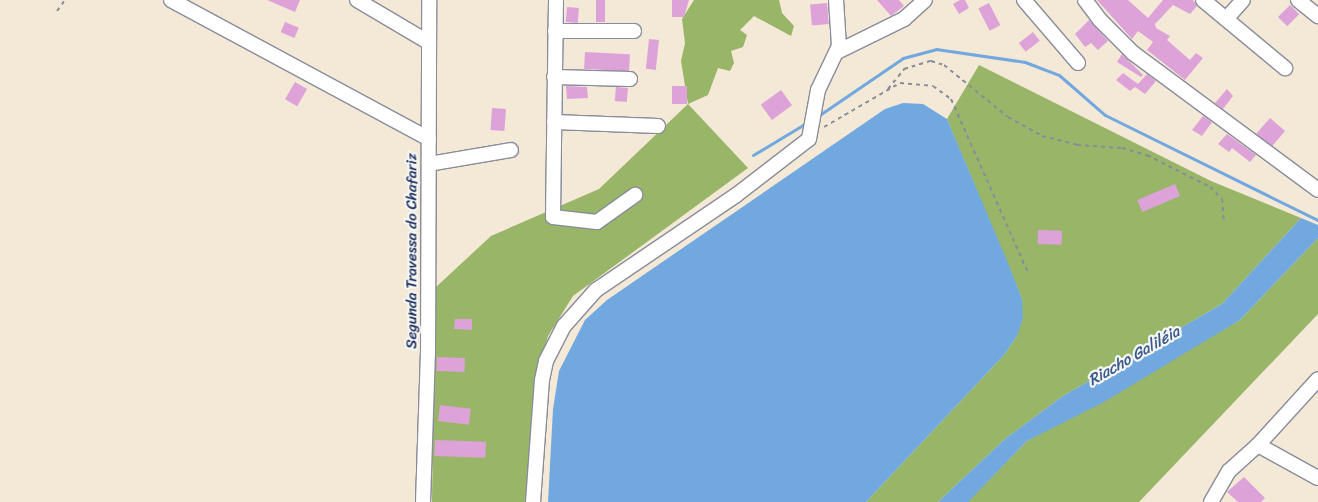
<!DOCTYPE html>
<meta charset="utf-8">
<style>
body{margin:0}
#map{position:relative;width:1318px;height:502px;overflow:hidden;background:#f4e8d6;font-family:Sriracha,sans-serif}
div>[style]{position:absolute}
.forest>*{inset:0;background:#98b568}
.water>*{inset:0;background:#72a8e0}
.stream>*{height:3px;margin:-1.5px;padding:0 1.5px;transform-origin:1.5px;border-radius:1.5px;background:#72a8e0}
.building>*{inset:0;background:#dda3d9;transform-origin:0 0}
.path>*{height:2px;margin-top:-1px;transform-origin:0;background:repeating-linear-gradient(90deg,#888c9a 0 4px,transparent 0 8px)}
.roads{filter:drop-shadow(1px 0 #888c9a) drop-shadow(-1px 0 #888c9a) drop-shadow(0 1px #888c9a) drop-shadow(0 -1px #888c9a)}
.minor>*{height:14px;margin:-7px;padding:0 7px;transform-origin:7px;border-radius:7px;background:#fff}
span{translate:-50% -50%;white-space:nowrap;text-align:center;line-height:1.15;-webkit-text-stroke:4.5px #f6f6f2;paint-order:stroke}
.street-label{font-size:15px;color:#1b2f5e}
.water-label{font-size:16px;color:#39598c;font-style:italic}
</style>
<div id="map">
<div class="forest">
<div style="clip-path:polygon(694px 0,779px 0,782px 13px,794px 26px,791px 36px,754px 16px,740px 30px,747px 35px,743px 47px,731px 51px,734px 63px,730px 71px,718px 68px,708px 95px,688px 104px,748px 168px,573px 296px,548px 336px,534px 385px,533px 502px,432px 502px,435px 288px,491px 236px,599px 189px,688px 104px,681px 61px,685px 43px,682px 19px)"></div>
<div style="clip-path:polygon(979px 65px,1211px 181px,1301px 218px,1222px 304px,1063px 396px,1005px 439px,938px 502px,866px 502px,1004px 355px,1017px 336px,1022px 299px,947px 119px)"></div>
<div style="clip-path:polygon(1318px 238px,1318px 314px,1139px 502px,967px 502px,1027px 441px,1240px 320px)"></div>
</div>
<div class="water">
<div style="clip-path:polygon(903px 103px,923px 104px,947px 119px,1008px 263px,1022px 299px,1023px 318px,1017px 336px,1004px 355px,866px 502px,548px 502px,553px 409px,559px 371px,585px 320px,607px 300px,885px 109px)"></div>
<div style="clip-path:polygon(1301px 218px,1318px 225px,1318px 238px,1240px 320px,1104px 402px,1027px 441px,968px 502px,938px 502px,1005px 439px,1063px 396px,1222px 304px)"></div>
</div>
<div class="stream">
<div style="left:818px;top:116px;width:103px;rotate:-34.3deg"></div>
<div style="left:903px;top:58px;width:34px;rotate:-15deg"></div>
<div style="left:936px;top:49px;width:90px;rotate:8.3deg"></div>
<div style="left:1025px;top:62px;width:36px;rotate:21deg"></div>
<div style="left:1059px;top:75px;width:61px;rotate:41deg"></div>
<div style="left:1105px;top:115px;width:237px;rotate:26.3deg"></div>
<div style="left:753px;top:155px;width:64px;rotate:-31deg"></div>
</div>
<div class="building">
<div style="clip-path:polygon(267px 0,300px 0,295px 12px)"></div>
<div style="left:596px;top:0;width:9px;height:22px"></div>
<div style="clip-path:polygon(672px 0,689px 0,684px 17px,672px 17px)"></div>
<div style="clip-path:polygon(877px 0,899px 0,904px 6px,891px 16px)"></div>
<div style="clip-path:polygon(960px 0,965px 0,969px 8px,959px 14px,953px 4px)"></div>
<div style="clip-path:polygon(1097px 0,1128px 0,1148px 18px,1163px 0,1193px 0,1197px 6px,1190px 14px,1173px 5px,1155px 24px,1156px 28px,1170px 36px,1167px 40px,1190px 60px,1196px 53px,1203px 58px,1185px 80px,1147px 50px,1153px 42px,1138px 31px,1132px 39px)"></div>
<div style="left:827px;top:3px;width:21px;height:17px;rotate:85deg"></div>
<div style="left:989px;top:3px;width:25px;height:12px;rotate:63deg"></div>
<div style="left:1290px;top:5px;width:13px;height:17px;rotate:45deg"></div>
<div style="left:567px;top:7px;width:12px;height:15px;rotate:5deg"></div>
<div style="clip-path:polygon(1089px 20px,1108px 41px,1098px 50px,1091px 43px,1085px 47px,1075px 34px)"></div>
<div style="left:285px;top:22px;width:15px;height:11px;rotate:23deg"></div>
<div style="left:1033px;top:32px;width:11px;height:18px;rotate:52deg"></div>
<div style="left:649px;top:39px;width:10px;height:30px;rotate:6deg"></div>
<div style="left:585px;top:52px;width:45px;height:17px;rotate:3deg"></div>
<div style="clip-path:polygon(1122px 54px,1143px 75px,1141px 77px,1117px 62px)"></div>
<div style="clip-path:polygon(1123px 73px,1138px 84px,1147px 74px,1156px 81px,1145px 94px,1135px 87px,1130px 91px,1116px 80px)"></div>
<div style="left:295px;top:82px;width:14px;height:20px;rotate:30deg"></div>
<div style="clip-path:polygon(566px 86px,587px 87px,588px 98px,567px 99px)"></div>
<div style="left:687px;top:86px;width:18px;height:15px;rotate:90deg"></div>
<div style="left:616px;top:87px;width:12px;height:14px;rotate:5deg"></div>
<div style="clip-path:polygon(1227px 89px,1233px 96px,1223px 109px,1215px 103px)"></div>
<div style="left:781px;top:90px;width:19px;height:25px;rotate:54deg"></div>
<div style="left:492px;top:108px;width:14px;height:22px;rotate:4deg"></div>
<div style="clip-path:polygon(1203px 116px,1212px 122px,1202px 136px,1192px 130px)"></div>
<div style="left:1270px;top:118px;width:20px;height:21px;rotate:41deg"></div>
<div style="clip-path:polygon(1227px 134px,1256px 155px,1250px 162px,1232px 148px,1229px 152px,1218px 144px)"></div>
<div style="left:1175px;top:184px;width:13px;height:41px;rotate:67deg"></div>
<div style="left:1038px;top:230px;width:24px;height:14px;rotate:2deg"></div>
<div style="clip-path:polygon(455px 319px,472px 319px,472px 330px,454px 329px)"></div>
<div style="left:437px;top:357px;width:28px;height:14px;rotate:2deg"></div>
<div style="left:440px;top:405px;width:31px;height:16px;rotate:7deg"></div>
<div style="left:435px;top:440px;width:51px;height:16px;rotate:2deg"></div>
<div style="clip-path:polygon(1244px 477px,1265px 498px,1261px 502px,1238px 502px,1227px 492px)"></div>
</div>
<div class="path">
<div style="left:57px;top:11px;width:14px;rotate:-54deg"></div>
<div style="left:888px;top:89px;width:26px;rotate:-51deg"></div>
<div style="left:904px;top:69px;width:28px;rotate:-17deg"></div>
<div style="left:931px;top:61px;width:14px;rotate:17deg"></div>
<div style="left:944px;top:65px;width:82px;rotate:39.1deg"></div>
<div style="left:1008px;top:117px;width:39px;rotate:29deg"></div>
<div style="left:1042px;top:136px;width:36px;rotate:14deg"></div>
<div style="left:1077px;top:145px;width:45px;rotate:3.8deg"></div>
<div style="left:1122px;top:148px;width:26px;rotate:16deg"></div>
<div style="left:1147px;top:155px;width:71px;rotate:26.9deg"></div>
<div style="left:1210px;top:187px;width:17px;rotate:45deg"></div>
<div style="left:1222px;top:199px;width:24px;rotate:85deg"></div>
<div style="left:824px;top:127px;width:88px;rotate:-30.1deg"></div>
<div style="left:900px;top:83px;width:33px;rotate:5deg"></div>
<div style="left:933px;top:86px;width:22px;rotate:36deg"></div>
<div style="left:951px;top:99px;width:190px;rotate:66.1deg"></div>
</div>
<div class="roads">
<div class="minor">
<div style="left:171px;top:0;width:293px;rotate:28.3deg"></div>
<div style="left:357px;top:0;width:82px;rotate:30.6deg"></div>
<div style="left:556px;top:0;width:217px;rotate:90.8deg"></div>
<div style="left:553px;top:217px;width:44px;rotate:6.5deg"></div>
<div style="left:597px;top:222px;width:47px;rotate:-35.4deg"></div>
<div style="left:1024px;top:0;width:83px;rotate:49.4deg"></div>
<div style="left:1085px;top:0;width:25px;rotate:53deg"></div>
<div style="left:1100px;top:20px;width:47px;rotate:45deg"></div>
<div style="left:1133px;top:53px;width:230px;rotate:36.5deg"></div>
<div style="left:1203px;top:0;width:107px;rotate:39.7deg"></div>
<div style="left:1298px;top:0;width:26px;rotate:39deg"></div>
<div style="left:1226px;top:19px;width:25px;rotate:-48deg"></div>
<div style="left:555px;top:31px;width:79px"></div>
<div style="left:837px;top:52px;width:75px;rotate:-26.2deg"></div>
<div style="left:904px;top:19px;width:28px;rotate:-42deg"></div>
<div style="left:554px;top:77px;width:76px;rotate:1.5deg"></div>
<div style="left:554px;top:122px;width:104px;rotate:2.2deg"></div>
<div style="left:429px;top:164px;width:83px;rotate:-9.7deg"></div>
<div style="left:1258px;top:445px;width:68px;rotate:28.8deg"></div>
<div style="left:423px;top:502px;width:149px;rotate:-88.1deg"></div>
<div style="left:428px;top:353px;width:353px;rotate:-89.8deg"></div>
<div style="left:533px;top:502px;width:122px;rotate:-85.8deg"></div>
<div style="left:542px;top:380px;width:19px;rotate:-78deg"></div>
<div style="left:546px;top:361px;width:39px;rotate:-63deg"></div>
<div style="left:564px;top:326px;width:48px;rotate:-48.4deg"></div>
<div style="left:596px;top:290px;width:168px;rotate:-34.1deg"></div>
<div style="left:735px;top:196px;width:93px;rotate:-37.6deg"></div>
<div style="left:809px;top:139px;width:50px;rotate:-79.6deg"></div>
<div style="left:818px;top:90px;width:49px;rotate:-64.5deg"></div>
<div style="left:839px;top:46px;width:46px;rotate:-93.7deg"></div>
<div style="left:1211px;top:502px;width:36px;rotate:-60deg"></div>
<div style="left:1229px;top:471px;width:39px;rotate:-42deg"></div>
<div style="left:1258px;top:445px;width:89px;rotate:-47.7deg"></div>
</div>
</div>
<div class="street-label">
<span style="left:412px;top:251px;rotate:-90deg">Segunda Travessa do Chafariz</span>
</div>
<div class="water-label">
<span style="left:1134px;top:356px;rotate:-30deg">Riacho Galiléia</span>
</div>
</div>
